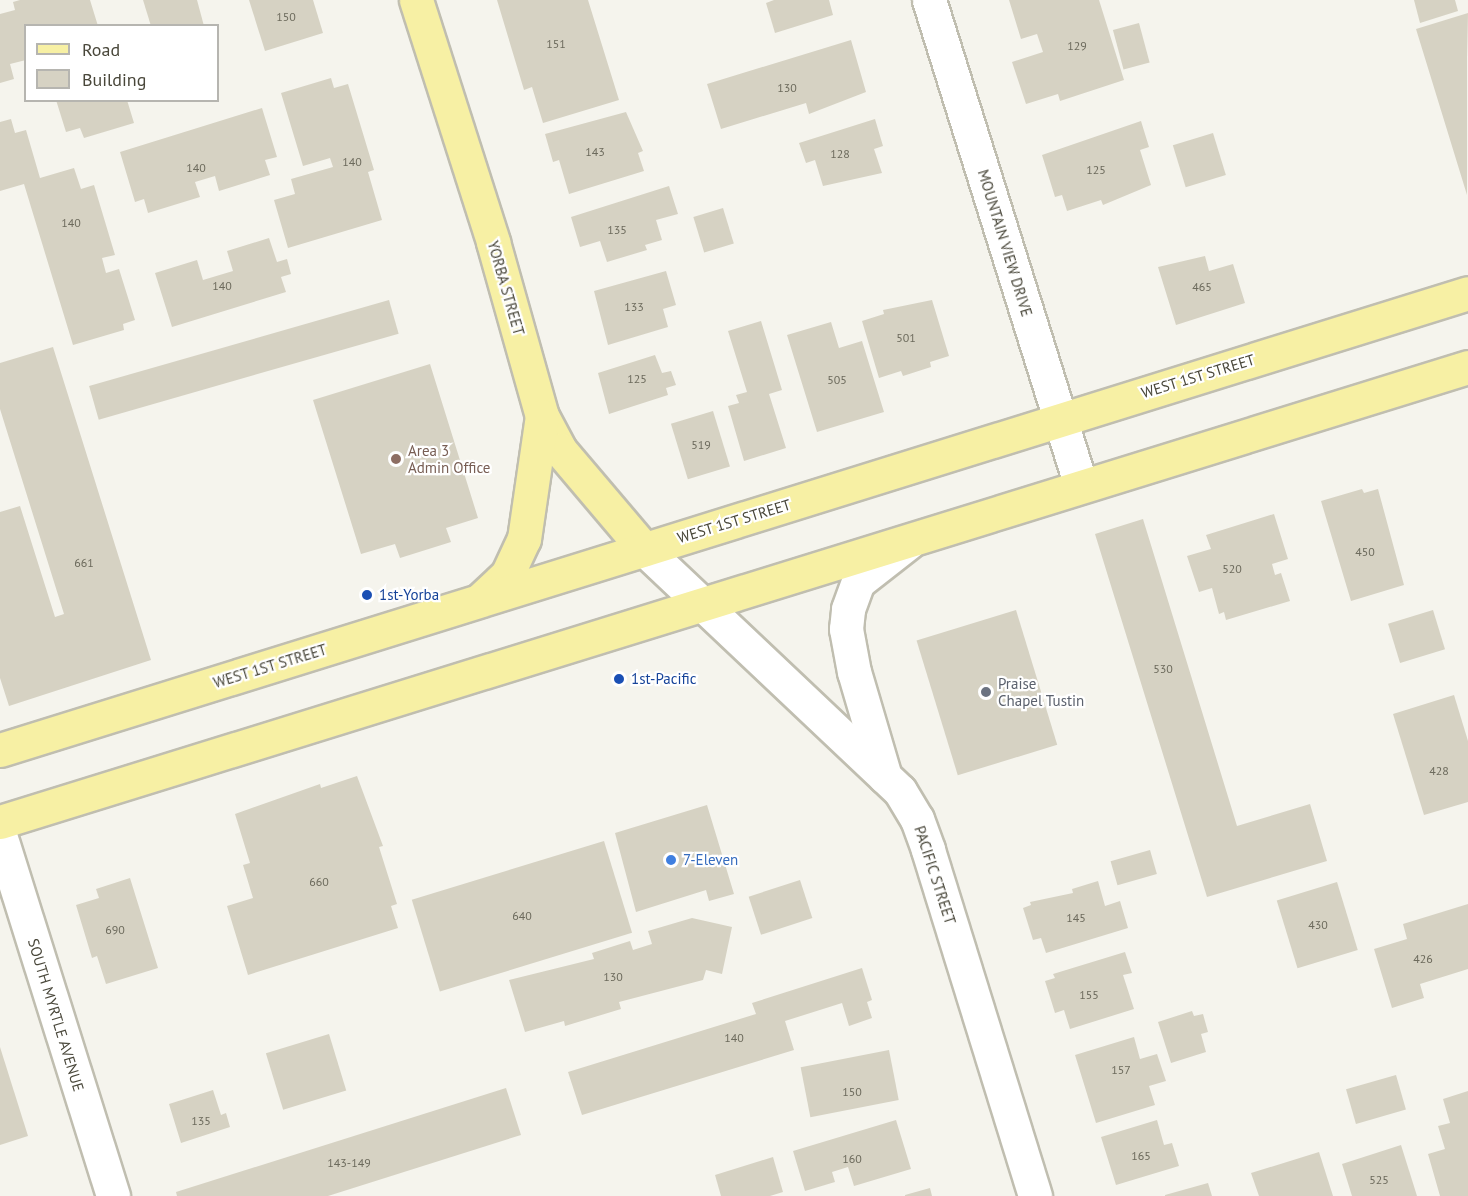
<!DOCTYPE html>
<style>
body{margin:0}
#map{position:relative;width:1468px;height:1196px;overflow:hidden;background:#f5f4ed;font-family:"PT Sans",sans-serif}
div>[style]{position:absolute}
.building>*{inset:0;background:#d6d2c3;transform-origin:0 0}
.roads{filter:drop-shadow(2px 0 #c0beb0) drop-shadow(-2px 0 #c0beb0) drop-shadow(0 2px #c0beb0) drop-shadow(0 -2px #c0beb0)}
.minor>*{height:33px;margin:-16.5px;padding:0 16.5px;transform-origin:16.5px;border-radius:16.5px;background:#fff}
.major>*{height:33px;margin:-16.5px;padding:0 16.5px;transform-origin:16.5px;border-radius:16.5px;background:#f7f0a4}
.dots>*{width:16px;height:16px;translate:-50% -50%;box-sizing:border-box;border:3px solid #fff;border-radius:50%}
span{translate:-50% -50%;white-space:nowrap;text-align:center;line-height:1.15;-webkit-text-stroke:4.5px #fff;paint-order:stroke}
.number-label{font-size:12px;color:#6c6a5c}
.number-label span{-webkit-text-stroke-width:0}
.street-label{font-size:15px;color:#49473a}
.education-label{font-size:15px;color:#785e54}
.left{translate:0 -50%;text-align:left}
.transit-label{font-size:15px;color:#164399}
.worship-label{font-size:15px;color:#5b616d}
.shop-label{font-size:15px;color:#366cbe}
.legend{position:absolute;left:24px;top:24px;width:195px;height:78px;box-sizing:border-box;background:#fff;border:2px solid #b6b5b0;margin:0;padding:8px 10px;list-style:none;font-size:18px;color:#49473a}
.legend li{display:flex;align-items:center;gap:12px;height:30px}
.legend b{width:30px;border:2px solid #b6b5b0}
</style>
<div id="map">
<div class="building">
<div style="clip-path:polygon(20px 0,90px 0,98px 26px,26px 26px,26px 60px,10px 64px,14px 79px,0 83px,0 14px,15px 10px,13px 2px)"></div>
<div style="clip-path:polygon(143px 0,197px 0,204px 26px,151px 26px)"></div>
<div style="clip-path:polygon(249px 0,313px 0,323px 33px,265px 51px)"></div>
<div style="clip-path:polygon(497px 0,588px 0,619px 100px,543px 123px,532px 87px,524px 90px)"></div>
<div style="clip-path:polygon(774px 0,829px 0,833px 15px,775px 33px,766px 3px)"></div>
<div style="clip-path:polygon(1009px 0,1099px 0,1124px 80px,1060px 101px,1058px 94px,1026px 104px,1012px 62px,1043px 52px,1037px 34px,1021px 39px)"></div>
<div style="clip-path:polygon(1414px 0,1455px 0,1458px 11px,1420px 23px)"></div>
<div style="clip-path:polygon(1468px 13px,1467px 58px,1467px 195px,1416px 29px)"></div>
<div style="left:1139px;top:23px;width:41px;height:27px;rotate:75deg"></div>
<div style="clip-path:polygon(851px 40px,866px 92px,809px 114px,806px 103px,721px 129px,707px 84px)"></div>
<div style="clip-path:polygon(331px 78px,334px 88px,348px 84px,374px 170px,368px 172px,382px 220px,288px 248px,274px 200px,295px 194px,291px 179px,333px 167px,330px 158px,303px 166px,281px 93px)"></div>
<div style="clip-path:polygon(56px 100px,127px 100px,134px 123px,84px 138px,80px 128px,66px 132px)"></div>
<div style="clip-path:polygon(262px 108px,277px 157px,265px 160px,270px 175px,219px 191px,215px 176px,195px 182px,200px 197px,148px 213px,144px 199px,135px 202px,120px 152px)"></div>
<div style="clip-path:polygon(626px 112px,643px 151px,638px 153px,644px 171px,569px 194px,559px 160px,553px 162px,545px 134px)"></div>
<div style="clip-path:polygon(11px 119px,15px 133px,26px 130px,40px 178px,74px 168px,81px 189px,94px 185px,115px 255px,102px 258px,106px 273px,119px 269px,135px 320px,123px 324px,124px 330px,73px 345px,24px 184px,0 191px,0 122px)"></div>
<div style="clip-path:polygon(875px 119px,883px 146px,874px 149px,882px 173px,823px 186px,815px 160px,806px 163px,799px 143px)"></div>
<div style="clip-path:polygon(1141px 121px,1149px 147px,1140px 150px,1151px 185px,1103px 205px,1101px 200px,1067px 211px,1062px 195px,1055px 197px,1042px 155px)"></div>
<div style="left:1213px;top:133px;width:44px;height:42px;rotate:73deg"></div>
<div style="clip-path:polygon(669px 186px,678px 214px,656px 220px,662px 240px,645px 245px,647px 250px,607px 262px,600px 241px,580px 247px,571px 217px)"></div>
<div style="left:723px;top:208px;width:37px;height:31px;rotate:73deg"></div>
<div style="clip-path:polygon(269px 238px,277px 262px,287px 259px,291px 274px,281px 277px,286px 292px,172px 327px,155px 273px,197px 260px,203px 280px,233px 271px,227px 251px)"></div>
<div style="clip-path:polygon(1205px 256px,1209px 271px,1233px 264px,1245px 303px,1176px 325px,1158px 267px)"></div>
<div style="clip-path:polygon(666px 271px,676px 305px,663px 309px,668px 327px,608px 345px,594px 291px)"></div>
<div style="left:389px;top:300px;width:35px;height:312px;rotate:74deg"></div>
<div style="clip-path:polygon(932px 300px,949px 356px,930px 362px,931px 367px,903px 376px,901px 371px,879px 378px,862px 321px,884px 314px,883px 310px)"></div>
<div style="clip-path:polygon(761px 321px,782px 390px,769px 394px,786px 448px,744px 461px,728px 406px,739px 403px,736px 395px,747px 392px,728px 331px)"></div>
<div style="clip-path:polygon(831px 322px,839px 348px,862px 341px,884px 412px,817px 432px,787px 335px)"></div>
<div style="clip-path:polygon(53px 347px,151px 660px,9px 706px,0 678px,0 512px,20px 506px,55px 617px,64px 614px,0 409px,0 363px)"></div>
<div style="clip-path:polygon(655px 355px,662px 373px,671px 371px,676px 385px,666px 388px,668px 395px,609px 414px,598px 373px)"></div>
<div style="clip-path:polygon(430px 364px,478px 518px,446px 528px,451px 542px,400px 558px,395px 544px,361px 554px,313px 400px)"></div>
<div style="left:713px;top:411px;width:58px;height:44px;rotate:73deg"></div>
<div style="clip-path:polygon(1362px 489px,1364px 493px,1378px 489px,1404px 585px,1351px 601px,1321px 501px)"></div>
<div style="clip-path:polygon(1274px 514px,1288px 559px,1272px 564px,1275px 575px,1281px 573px,1290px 601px,1226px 620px,1224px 612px,1219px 614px,1212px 588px,1199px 592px,1187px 556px,1211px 549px,1206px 535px)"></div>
<div style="clip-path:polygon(1143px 519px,1237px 826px,1310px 804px,1327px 861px,1207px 897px,1095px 534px)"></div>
<div style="left:1016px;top:610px;width:141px;height:104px;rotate:73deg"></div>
<div style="left:1433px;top:610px;width:41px;height:47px;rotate:73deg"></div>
<div style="clip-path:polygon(1454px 695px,1468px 741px,1468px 802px,1424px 815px,1393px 714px)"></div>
<div style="clip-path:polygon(357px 776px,383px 846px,379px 847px,397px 904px,391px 906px,398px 928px,248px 975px,227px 906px,253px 898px,243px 865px,250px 863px,235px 814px,320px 784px,321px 788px)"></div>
<div style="clip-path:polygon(707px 805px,734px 894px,709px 901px,706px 890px,636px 912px,615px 833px)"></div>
<div style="left:604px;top:841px;width:96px;height:201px;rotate:73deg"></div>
<div style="left:1150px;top:850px;width:25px;height:41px;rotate:74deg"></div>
<div style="clip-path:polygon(130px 878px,158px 968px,106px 984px,97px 956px,92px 958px,76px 905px,99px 898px,96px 889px)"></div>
<div style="left:800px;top:880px;width:40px;height:54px;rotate:72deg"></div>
<div style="clip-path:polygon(1098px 881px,1105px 906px,1120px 901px,1128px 928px,1046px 953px,1041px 938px,1033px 940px,1023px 908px,1031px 905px,1030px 902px,1073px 893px,1072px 889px)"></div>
<div style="left:1337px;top:882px;width:71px;height:63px;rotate:73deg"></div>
<div style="clip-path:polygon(1468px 904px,1468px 969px,1420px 984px,1424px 998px,1392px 1008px,1374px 949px,1407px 939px,1403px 924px)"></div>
<div style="clip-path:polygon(692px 918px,732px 927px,722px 974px,706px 970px,703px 980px,619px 1002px,621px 1009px,565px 1026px,564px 1021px,525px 1032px,509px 980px,594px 959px,592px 953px,630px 941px,633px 950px,652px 944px,648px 931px)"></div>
<div style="clip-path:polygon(1125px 952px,1132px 973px,1123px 975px,1134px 1009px,1070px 1029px,1064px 1010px,1055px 1013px,1045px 981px,1055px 978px,1053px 974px)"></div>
<div style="clip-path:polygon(862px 968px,872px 1000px,867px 1002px,872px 1018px,849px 1026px,842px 1003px,785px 1021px,794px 1050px,582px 1115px,568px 1072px,756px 1014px,752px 1003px)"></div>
<div style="clip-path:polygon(1192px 1011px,1194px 1016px,1203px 1014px,1208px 1032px,1201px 1034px,1206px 1052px,1171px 1063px,1158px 1022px)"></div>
<div style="left:329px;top:1034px;width:59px;height:66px;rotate:73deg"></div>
<div style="clip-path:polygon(1134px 1037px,1140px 1059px,1157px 1054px,1166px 1081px,1149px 1086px,1155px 1105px,1096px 1123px,1075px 1055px)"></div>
<div style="clip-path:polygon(0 1047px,28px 1136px,0 1145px)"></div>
<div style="left:889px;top:1050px;width:51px;height:90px;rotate:79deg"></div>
<div style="left:1396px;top:1075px;width:36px;height:52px;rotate:74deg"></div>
<div style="clip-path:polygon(506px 1088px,521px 1135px,328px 1196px,177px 1196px,176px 1192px)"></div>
<div style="clip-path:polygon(213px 1090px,221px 1115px,226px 1113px,230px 1127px,181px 1143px,169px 1104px)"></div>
<div style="clip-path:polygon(1468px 1091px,1468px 1196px,1440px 1196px,1428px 1154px,1445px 1149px,1438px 1126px,1450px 1123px,1443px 1099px)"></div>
<div style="clip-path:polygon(896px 1120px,911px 1169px,854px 1186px,848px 1167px,832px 1172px,835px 1182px,805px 1191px,793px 1151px)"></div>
<div style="clip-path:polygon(1157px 1120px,1164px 1145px,1172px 1143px,1179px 1166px,1116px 1185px,1101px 1137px)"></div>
<div style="clip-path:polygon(1401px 1145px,1417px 1196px,1352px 1196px,1342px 1164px)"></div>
<div style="clip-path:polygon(1319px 1152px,1333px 1196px,1259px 1196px,1251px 1173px)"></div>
<div style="clip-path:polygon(773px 1157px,783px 1192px,770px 1196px,721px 1196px,715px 1175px)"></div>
<div style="clip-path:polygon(1208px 1183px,1212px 1196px,1165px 1196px,1165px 1195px)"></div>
<div style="clip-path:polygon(930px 1188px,932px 1196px,905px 1196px,905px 1195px)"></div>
</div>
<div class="roads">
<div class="minor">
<div style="left:929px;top:0;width:509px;rotate:72.63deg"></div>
<div style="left:644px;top:549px;width:352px;rotate:43.4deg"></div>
<div style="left:900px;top:791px;width:33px;rotate:59deg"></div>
<div style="left:917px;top:819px;width:33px;rotate:70deg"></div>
<div style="left:928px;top:850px;width:362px;rotate:72.8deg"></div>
<div style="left:885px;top:777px;width:109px;rotate:-106.4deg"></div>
<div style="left:854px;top:672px;width:44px;rotate:-100.5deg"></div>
<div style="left:846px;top:629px;width:20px;rotate:-84deg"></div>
<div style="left:848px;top:609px;width:29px;rotate:-70deg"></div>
<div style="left:858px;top:582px;width:65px;rotate:-38.1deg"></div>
<div style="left:0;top:835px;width:378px;rotate:72.6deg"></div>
</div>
<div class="major">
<div style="left:416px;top:0;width:254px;rotate:72.3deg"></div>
<div style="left:493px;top:242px;width:181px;rotate:74.3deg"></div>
<div style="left:542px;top:416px;width:38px;rotate:62deg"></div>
<div style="left:560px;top:450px;width:130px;rotate:49.7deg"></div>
<div style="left:481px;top:599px;width:35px;rotate:-43deg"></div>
<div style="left:507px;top:575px;width:40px;rotate:-65deg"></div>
<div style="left:524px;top:539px;width:124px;rotate:-81.7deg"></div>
<div style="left:0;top:750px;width:1537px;rotate:-17.29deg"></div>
<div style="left:0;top:822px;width:1537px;rotate:-17.22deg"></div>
</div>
</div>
<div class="dots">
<div style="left:396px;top:459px;background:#8d6e63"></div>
<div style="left:367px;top:595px;background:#1a4fb4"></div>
<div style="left:619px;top:679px;background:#1a4fb4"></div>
<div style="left:986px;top:692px;background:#6b7280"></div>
<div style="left:671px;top:860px;background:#3f7fe0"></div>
</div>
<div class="number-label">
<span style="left:286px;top:17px">150</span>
<span style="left:556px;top:44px">151</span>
<span style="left:1077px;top:46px">129</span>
<span style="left:787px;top:88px">130</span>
<span style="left:595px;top:152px">143</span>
<span style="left:840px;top:154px">128</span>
<span style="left:352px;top:162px">140</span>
<span style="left:196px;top:168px">140</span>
<span style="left:1096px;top:170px">125</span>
<span style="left:71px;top:223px">140</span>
<span style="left:617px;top:230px">135</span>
<span style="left:222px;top:286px">140</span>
<span style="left:1202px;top:287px">465</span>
<span style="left:634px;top:307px">133</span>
<span style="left:906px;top:338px">501</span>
<span style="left:637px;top:379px">125</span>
<span style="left:837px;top:380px">505</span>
<span style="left:701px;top:445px">519</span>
<span style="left:1365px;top:552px">450</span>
<span style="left:84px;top:563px">661</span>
<span style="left:1232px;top:569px">520</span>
<span style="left:1163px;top:669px">530</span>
<span style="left:1439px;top:771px">428</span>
<span style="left:319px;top:882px">660</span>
<span style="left:522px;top:916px">640</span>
<span style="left:1076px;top:918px">145</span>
<span style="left:1318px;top:925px">430</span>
<span style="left:115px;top:930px">690</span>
<span style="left:1423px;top:959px">426</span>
<span style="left:613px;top:977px">130</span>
<span style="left:1089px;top:995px">155</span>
<span style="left:734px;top:1038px">140</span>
<span style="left:1121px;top:1070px">157</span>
<span style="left:852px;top:1092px">150</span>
<span style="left:201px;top:1121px">135</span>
<span style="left:1141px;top:1156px">165</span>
<span style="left:852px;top:1159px">160</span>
<span style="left:349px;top:1163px">143-149</span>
<span style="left:1379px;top:1180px">525</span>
</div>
<div class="street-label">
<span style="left:1005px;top:243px;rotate:73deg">MOUNTAIN VIEW DRIVE</span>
<span style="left:506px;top:288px;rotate:74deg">YORBA STREET</span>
<span style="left:1198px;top:376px;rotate:-17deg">WEST 1ST STREET</span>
<span style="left:734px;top:521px;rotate:-17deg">WEST 1ST STREET</span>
<span style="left:270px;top:666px;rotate:-17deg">WEST 1ST STREET</span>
<span style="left:935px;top:875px;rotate:72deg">PACIFIC STREET</span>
<span style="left:56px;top:1015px;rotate:73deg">SOUTH MYRTLE AVENUE</span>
</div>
<div class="education-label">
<span class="left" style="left:408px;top:459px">Area 3<br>Admin Office</span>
</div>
<div class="transit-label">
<span class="left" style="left:379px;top:595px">1st-Yorba</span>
<span class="left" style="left:631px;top:679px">1st-Pacific</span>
</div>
<div class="worship-label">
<span class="left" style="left:998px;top:692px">Praise<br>Chapel Tustin</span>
</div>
<div class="shop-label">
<span class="left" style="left:683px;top:860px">7-Eleven</span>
</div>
<ul class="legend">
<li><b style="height:8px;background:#f7f0a4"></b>Road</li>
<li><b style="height:16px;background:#d6d2c3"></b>Building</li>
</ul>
</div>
